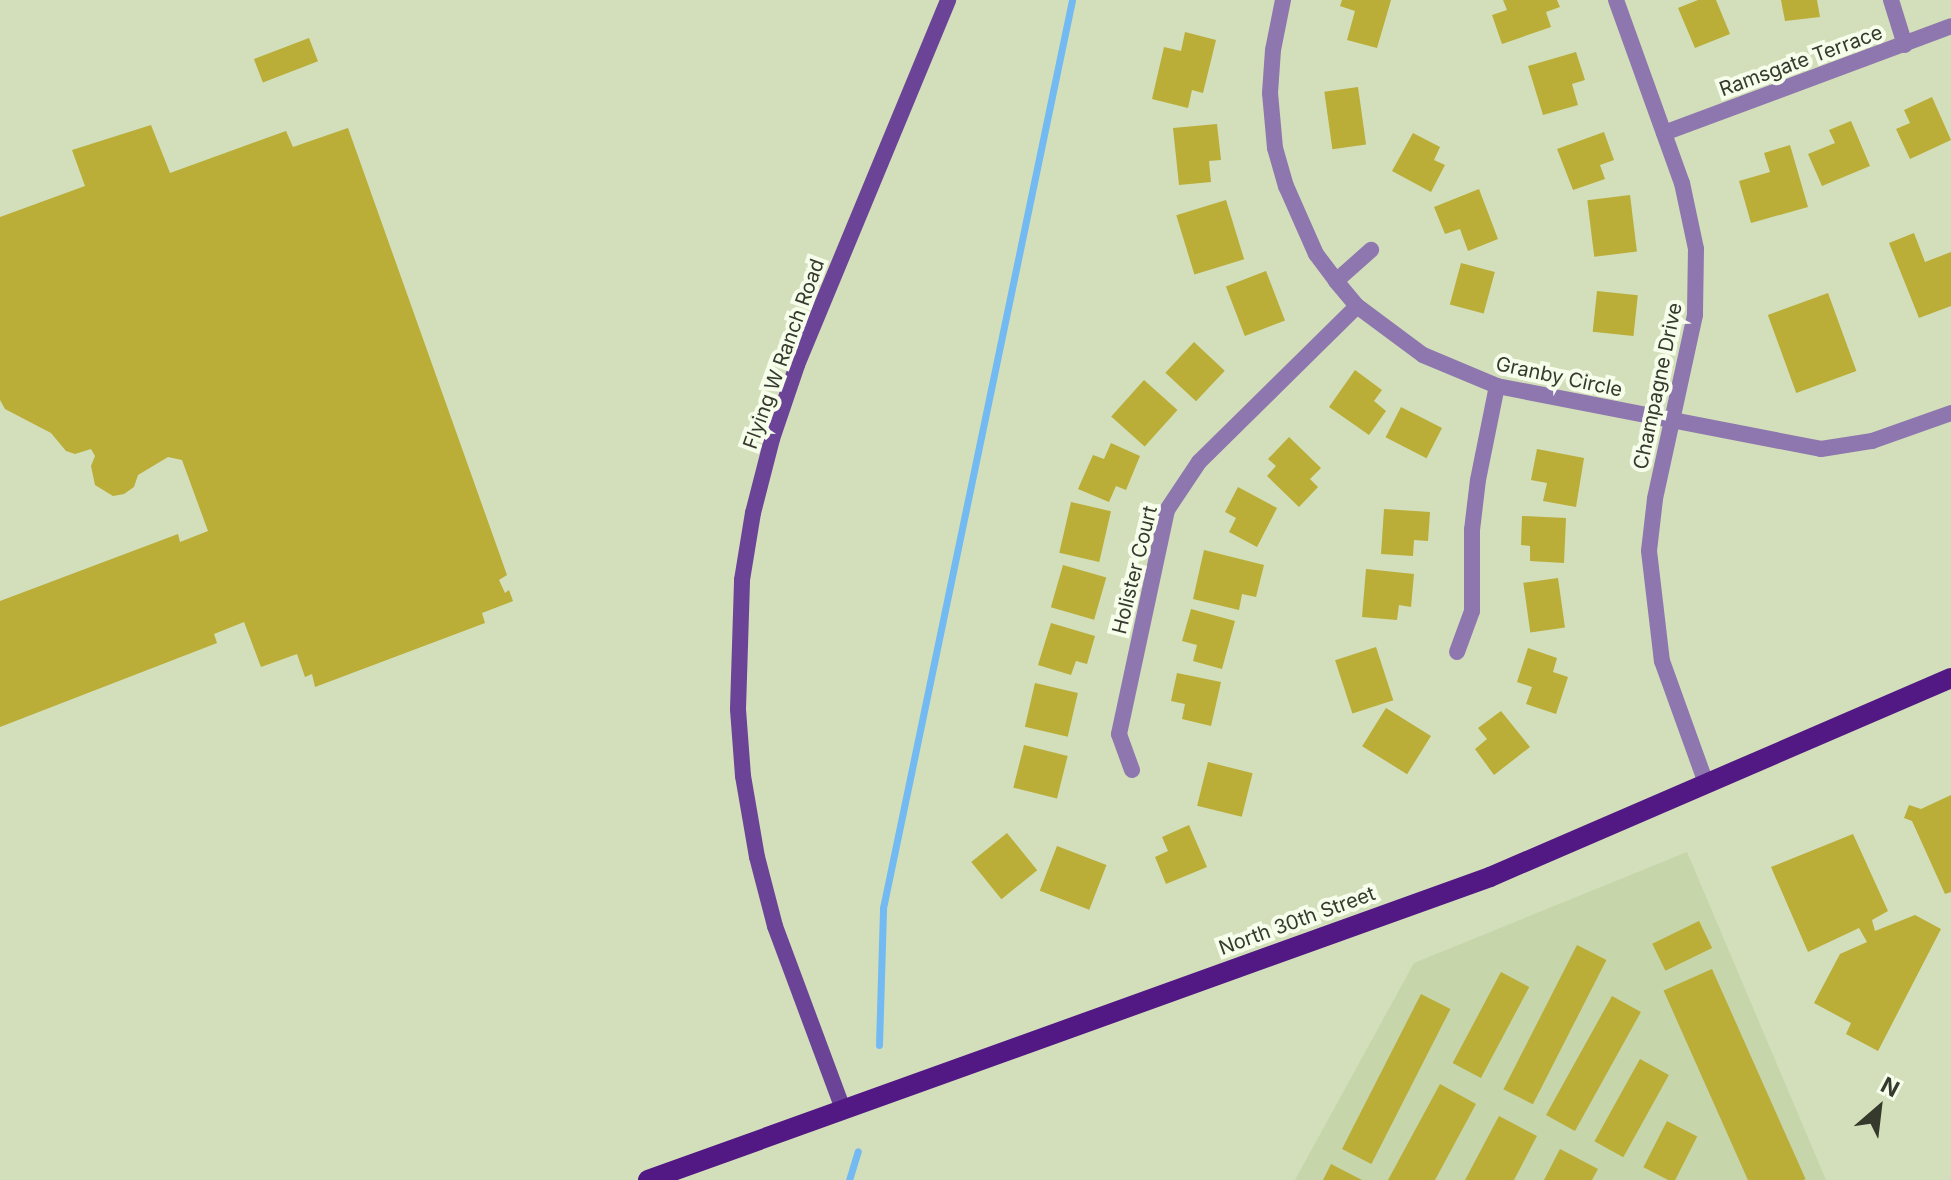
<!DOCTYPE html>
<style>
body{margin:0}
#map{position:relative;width:1951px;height:1180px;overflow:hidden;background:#d2dfba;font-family:Inter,sans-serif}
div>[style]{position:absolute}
.built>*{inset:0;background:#c6d5aa}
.stream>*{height:7px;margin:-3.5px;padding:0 3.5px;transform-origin:3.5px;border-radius:3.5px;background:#72baf1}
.building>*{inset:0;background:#baad38;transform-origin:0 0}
.street>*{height:16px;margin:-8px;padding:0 8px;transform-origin:8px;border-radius:8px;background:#8e76af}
.secondary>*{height:16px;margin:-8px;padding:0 8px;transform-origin:8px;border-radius:8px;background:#6b4497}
.primary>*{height:20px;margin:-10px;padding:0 10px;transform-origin:10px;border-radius:10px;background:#521884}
span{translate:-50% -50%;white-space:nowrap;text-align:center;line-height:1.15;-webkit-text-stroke:8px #f6fdea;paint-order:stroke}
.street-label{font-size:20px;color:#353a2c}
.north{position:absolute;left:1839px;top:1068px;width:80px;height:80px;-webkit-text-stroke:6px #f6fdea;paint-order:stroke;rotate:28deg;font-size:22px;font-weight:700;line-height:32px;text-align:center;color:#353a2c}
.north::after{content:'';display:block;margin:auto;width:28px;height:36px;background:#353a2c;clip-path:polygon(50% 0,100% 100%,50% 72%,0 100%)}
</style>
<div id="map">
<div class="built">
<div style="clip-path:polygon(1687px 852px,1826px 1180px,1295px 1180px,1414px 963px)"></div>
</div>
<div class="stream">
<div style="left:879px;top:1045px;width:137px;rotate:-88.3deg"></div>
<div style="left:883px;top:908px;width:927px;rotate:-78.24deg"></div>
<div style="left:849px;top:1180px;width:30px;rotate:-73deg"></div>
</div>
<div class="building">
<div style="clip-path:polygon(1342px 0,1391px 0,1377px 48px,1347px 40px,1355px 11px,1340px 6px)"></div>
<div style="clip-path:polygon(1503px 0,1557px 0,1560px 7px,1546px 12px,1551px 27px,1502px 44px,1492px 15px,1507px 10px)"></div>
<div style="clip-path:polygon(1698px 0,1716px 0,1730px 34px,1695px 48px,1678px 8px)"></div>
<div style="clip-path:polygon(1781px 0,1817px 0,1820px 17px,1785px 21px)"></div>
<div style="clip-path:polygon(1185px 32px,1216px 40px,1203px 93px,1192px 90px,1188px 108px,1152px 99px,1164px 47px,1181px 51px)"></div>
<div style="left:309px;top:38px;width:25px;height:59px;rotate:69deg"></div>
<div style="clip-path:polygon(1576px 52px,1585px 80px,1572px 84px,1578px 105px,1543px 115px,1528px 66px)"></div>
<div style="left:1358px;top:87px;width:58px;height:34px;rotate:82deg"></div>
<div style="clip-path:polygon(1932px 97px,1951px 140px,1910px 159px,1896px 129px,1910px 123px,1904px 110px)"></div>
<div style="clip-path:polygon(1851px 121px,1870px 166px,1822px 186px,1808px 154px,1835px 143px,1829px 130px)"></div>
<div style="clip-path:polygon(1217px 124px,1221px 160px,1209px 161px,1211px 182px,1179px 185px,1173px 128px)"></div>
<div style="clip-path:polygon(151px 125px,170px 173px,286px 131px,293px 147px,348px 128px,507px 575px,499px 580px,505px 593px,509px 590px,513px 601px,482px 613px,485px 623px,315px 687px,312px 674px,305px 677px,297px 654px,261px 667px,244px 622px,214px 634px,217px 643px,0 727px,0 601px,178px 534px,180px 542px,208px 531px,182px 460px,168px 457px,138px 475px,134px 487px,124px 494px,113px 496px,95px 485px,91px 466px,95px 456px,91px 449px,75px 454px,66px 451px,51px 433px,5px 409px,0 400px,0 217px,85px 186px,72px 150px)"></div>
<div style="clip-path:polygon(1604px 132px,1614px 160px,1600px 165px,1605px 179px,1573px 190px,1557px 149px)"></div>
<div style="clip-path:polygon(1413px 133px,1440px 147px,1434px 160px,1445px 165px,1431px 192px,1392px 171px)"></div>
<div style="clip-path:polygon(1790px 145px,1808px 207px,1751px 223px,1739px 181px,1770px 172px,1764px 153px)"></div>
<div style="clip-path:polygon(1479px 189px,1498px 239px,1468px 251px,1460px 229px,1445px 234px,1434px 207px)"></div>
<div style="left:1630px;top:195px;width:57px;height:43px;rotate:83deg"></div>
<div style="left:1226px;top:200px;width:62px;height:52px;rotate:73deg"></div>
<div style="clip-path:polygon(1914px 233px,1925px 262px,1951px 252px,1951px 306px,1919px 318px,1889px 243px)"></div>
<div style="left:1461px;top:263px;width:35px;height:43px;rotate:15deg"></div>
<div style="left:1266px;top:271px;width:53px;height:43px;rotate:69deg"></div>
<div style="left:1597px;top:291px;width:41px;height:41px;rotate:6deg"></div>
<div style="left:1828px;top:293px;width:83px;height:64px;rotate:70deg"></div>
<div style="left:1194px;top:342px;width:42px;height:42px;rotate:43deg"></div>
<div style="clip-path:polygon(1355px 370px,1382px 390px,1374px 401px,1386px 411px,1369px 435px,1329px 407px)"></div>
<div style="left:1144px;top:380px;width:45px;height:49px;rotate:42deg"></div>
<div style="left:1401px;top:407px;width:46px;height:34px;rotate:27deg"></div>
<div style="clip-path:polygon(1289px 437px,1321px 468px,1310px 479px,1318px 487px,1299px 507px,1267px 476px,1276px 466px,1268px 459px)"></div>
<div style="clip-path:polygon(1111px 443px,1140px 456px,1126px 490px,1116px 486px,1109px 502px,1078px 489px,1093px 455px,1104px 459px)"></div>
<div style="clip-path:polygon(1537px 449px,1584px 458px,1576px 507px,1543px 501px,1547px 483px,1531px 480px)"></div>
<div style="clip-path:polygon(1238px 487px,1277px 508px,1257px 547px,1229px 532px,1236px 518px,1225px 512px)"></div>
<div style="left:1071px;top:502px;width:41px;height:52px;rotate:13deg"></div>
<div style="clip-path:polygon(1384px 509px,1430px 512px,1428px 541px,1414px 540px,1413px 556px,1381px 554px)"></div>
<div style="clip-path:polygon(1522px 516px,1566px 518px,1564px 563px,1530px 561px,1530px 546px,1521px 545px)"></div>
<div style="clip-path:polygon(1204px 550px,1264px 565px,1256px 597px,1242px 594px,1239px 610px,1193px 599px)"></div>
<div style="left:1063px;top:565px;width:45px;height:44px;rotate:16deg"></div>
<div style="clip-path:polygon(1366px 569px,1414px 574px,1411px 607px,1399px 605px,1397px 620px,1362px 617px)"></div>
<div style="left:1558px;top:578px;width:50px;height:35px;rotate:82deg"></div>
<div style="clip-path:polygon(1191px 609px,1235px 621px,1222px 669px,1193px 661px,1197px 645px,1182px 641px)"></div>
<div style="clip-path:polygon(1051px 623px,1095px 636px,1087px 664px,1076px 661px,1071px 675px,1038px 665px)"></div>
<div style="left:1376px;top:647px;width:56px;height:43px;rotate:72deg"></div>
<div style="clip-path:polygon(1528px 648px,1557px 658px,1553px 672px,1568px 677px,1556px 714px,1526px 704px,1532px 687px,1517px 682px)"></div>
<div style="clip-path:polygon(1177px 673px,1221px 682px,1211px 726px,1182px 719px,1185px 704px,1171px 701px)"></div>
<div style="left:1035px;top:683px;width:44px;height:45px;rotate:13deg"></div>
<div style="left:1386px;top:708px;width:53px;height:45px;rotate:32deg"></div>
<div style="clip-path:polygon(1501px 711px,1530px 747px,1494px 775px,1475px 749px,1487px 739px,1478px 728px)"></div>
<div style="left:1024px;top:745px;width:45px;height:44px;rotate:14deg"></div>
<div style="left:1208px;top:762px;width:46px;height:45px;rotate:14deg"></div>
<div style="clip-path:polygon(1951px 795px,1951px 892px,1945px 894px,1912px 821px,1904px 818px,1909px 805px,1921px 809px)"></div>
<div style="clip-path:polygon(1189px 825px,1207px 867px,1166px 884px,1155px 857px,1168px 851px,1162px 837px)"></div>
<div style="left:1007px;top:833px;width:48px;height:46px;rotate:51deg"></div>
<div style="clip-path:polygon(1853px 834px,1888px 911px,1872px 920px,1875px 931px,1915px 915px,1941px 929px,1878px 1051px,1846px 1034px,1851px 1023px,1814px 1003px,1840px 954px,1867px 942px,1859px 928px,1808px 952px,1771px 867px)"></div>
<div style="left:1057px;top:846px;width:53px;height:48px;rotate:21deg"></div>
<div style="left:1699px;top:921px;width:30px;height:52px;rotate:64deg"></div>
<div style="left:1577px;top:945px;width:33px;height:162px;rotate:27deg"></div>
<div style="left:1712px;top:969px;width:230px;height:53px;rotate:66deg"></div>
<div style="left:1501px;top:972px;width:32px;height:103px;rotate:28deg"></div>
<div style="left:1421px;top:994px;width:33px;height:174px;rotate:27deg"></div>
<div style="left:1612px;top:996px;width:33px;height:136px;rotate:29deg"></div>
<div style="left:1640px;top:1059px;width:33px;height:94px;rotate:29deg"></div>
<div style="clip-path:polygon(1440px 1084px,1476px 1104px,1435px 1180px,1388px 1180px)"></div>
<div style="clip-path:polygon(1499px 1116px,1537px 1136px,1514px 1180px,1465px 1180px)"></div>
<div style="left:1667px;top:1121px;width:34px;height:52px;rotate:27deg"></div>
<div style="clip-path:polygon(1560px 1149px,1598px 1169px,1592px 1180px,1544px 1180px)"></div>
<div style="clip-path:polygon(1331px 1164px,1362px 1180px,1323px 1180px)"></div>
</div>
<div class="street">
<div style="left:1283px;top:0;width:51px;rotate:101.3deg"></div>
<div style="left:1273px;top:50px;width:43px;rotate:94deg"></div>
<div style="left:1270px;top:93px;width:55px;rotate:84.8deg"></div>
<div style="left:1275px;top:148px;width:40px;rotate:74deg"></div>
<div style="left:1286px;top:186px;width:74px;rotate:66.2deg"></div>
<div style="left:1316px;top:254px;width:34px;rotate:53deg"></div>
<div style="left:1336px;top:281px;width:33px;rotate:50deg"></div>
<div style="left:1357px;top:306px;width:82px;rotate:36.6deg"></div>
<div style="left:1423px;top:355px;width:80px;rotate:22.7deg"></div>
<div style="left:1497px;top:386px;width:330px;rotate:11deg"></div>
<div style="left:1821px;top:449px;width:52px;rotate:-8.9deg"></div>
<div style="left:1872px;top:441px;width:84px;rotate:-19.5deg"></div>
<div style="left:1616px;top:0;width:195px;rotate:70.2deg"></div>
<div style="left:1682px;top:183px;width:67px;rotate:78deg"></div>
<div style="left:1696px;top:249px;width:66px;rotate:90.9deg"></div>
<div style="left:1695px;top:315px;width:188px;rotate:102.3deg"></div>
<div style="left:1655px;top:499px;width:52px;rotate:96.6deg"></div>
<div style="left:1649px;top:551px;width:111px;rotate:83.3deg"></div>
<div style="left:1662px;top:661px;width:130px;rotate:70.2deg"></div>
<div style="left:1891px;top:0;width:47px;rotate:72.7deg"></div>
<div style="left:1664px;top:133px;width:306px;rotate:-20.4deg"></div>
<div style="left:1336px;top:281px;width:47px;rotate:-41.5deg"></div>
<div style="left:1457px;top:652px;width:44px;rotate:-69.9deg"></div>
<div style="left:1472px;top:611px;width:81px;rotate:-90deg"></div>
<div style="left:1472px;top:530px;width:50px;rotate:-83.2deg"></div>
<div style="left:1478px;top:480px;width:96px;rotate:-78.6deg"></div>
<div style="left:1132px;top:770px;width:38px;rotate:-110deg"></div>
<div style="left:1119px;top:734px;width:229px;rotate:-77.9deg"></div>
<div style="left:1167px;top:510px;width:58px;rotate:-56.3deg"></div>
<div style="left:1199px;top:462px;width:222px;rotate:-44.6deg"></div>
</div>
<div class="secondary">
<div style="left:843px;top:1109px;width:195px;rotate:-110.4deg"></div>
<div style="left:775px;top:926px;width:71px;rotate:-104.6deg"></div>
<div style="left:757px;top:857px;width:82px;rotate:-99.8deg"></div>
<div style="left:743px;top:776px;width:67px;rotate:-94.3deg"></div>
<div style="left:738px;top:709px;width:129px;rotate:-88.2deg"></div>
<div style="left:742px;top:580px;width:68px;rotate:-80.7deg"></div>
<div style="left:753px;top:513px;width:76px;rotate:-75.6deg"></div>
<div style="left:772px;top:439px;width:78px;rotate:-71.3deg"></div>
<div style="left:797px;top:365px;width:395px;rotate:-67.5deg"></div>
</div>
<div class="primary">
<div style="left:648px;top:1180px;width:895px;rotate:-19.79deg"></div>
<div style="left:1490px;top:877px;width:502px;rotate:-23.35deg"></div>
</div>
<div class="street-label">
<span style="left:1801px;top:61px;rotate:-20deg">Ramsgate Terrace</span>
<span style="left:784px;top:354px;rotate:-70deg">Flying W Ranch Road</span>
<span style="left:1559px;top:377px;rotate:12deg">Granby Circle</span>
<span style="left:1658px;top:386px;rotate:-78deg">Champagne Drive</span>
<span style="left:1135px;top:570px;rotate:-76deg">Holister Court</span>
<span style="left:1297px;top:921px;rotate:-20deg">North 30th Street</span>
</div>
<div class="north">N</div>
</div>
